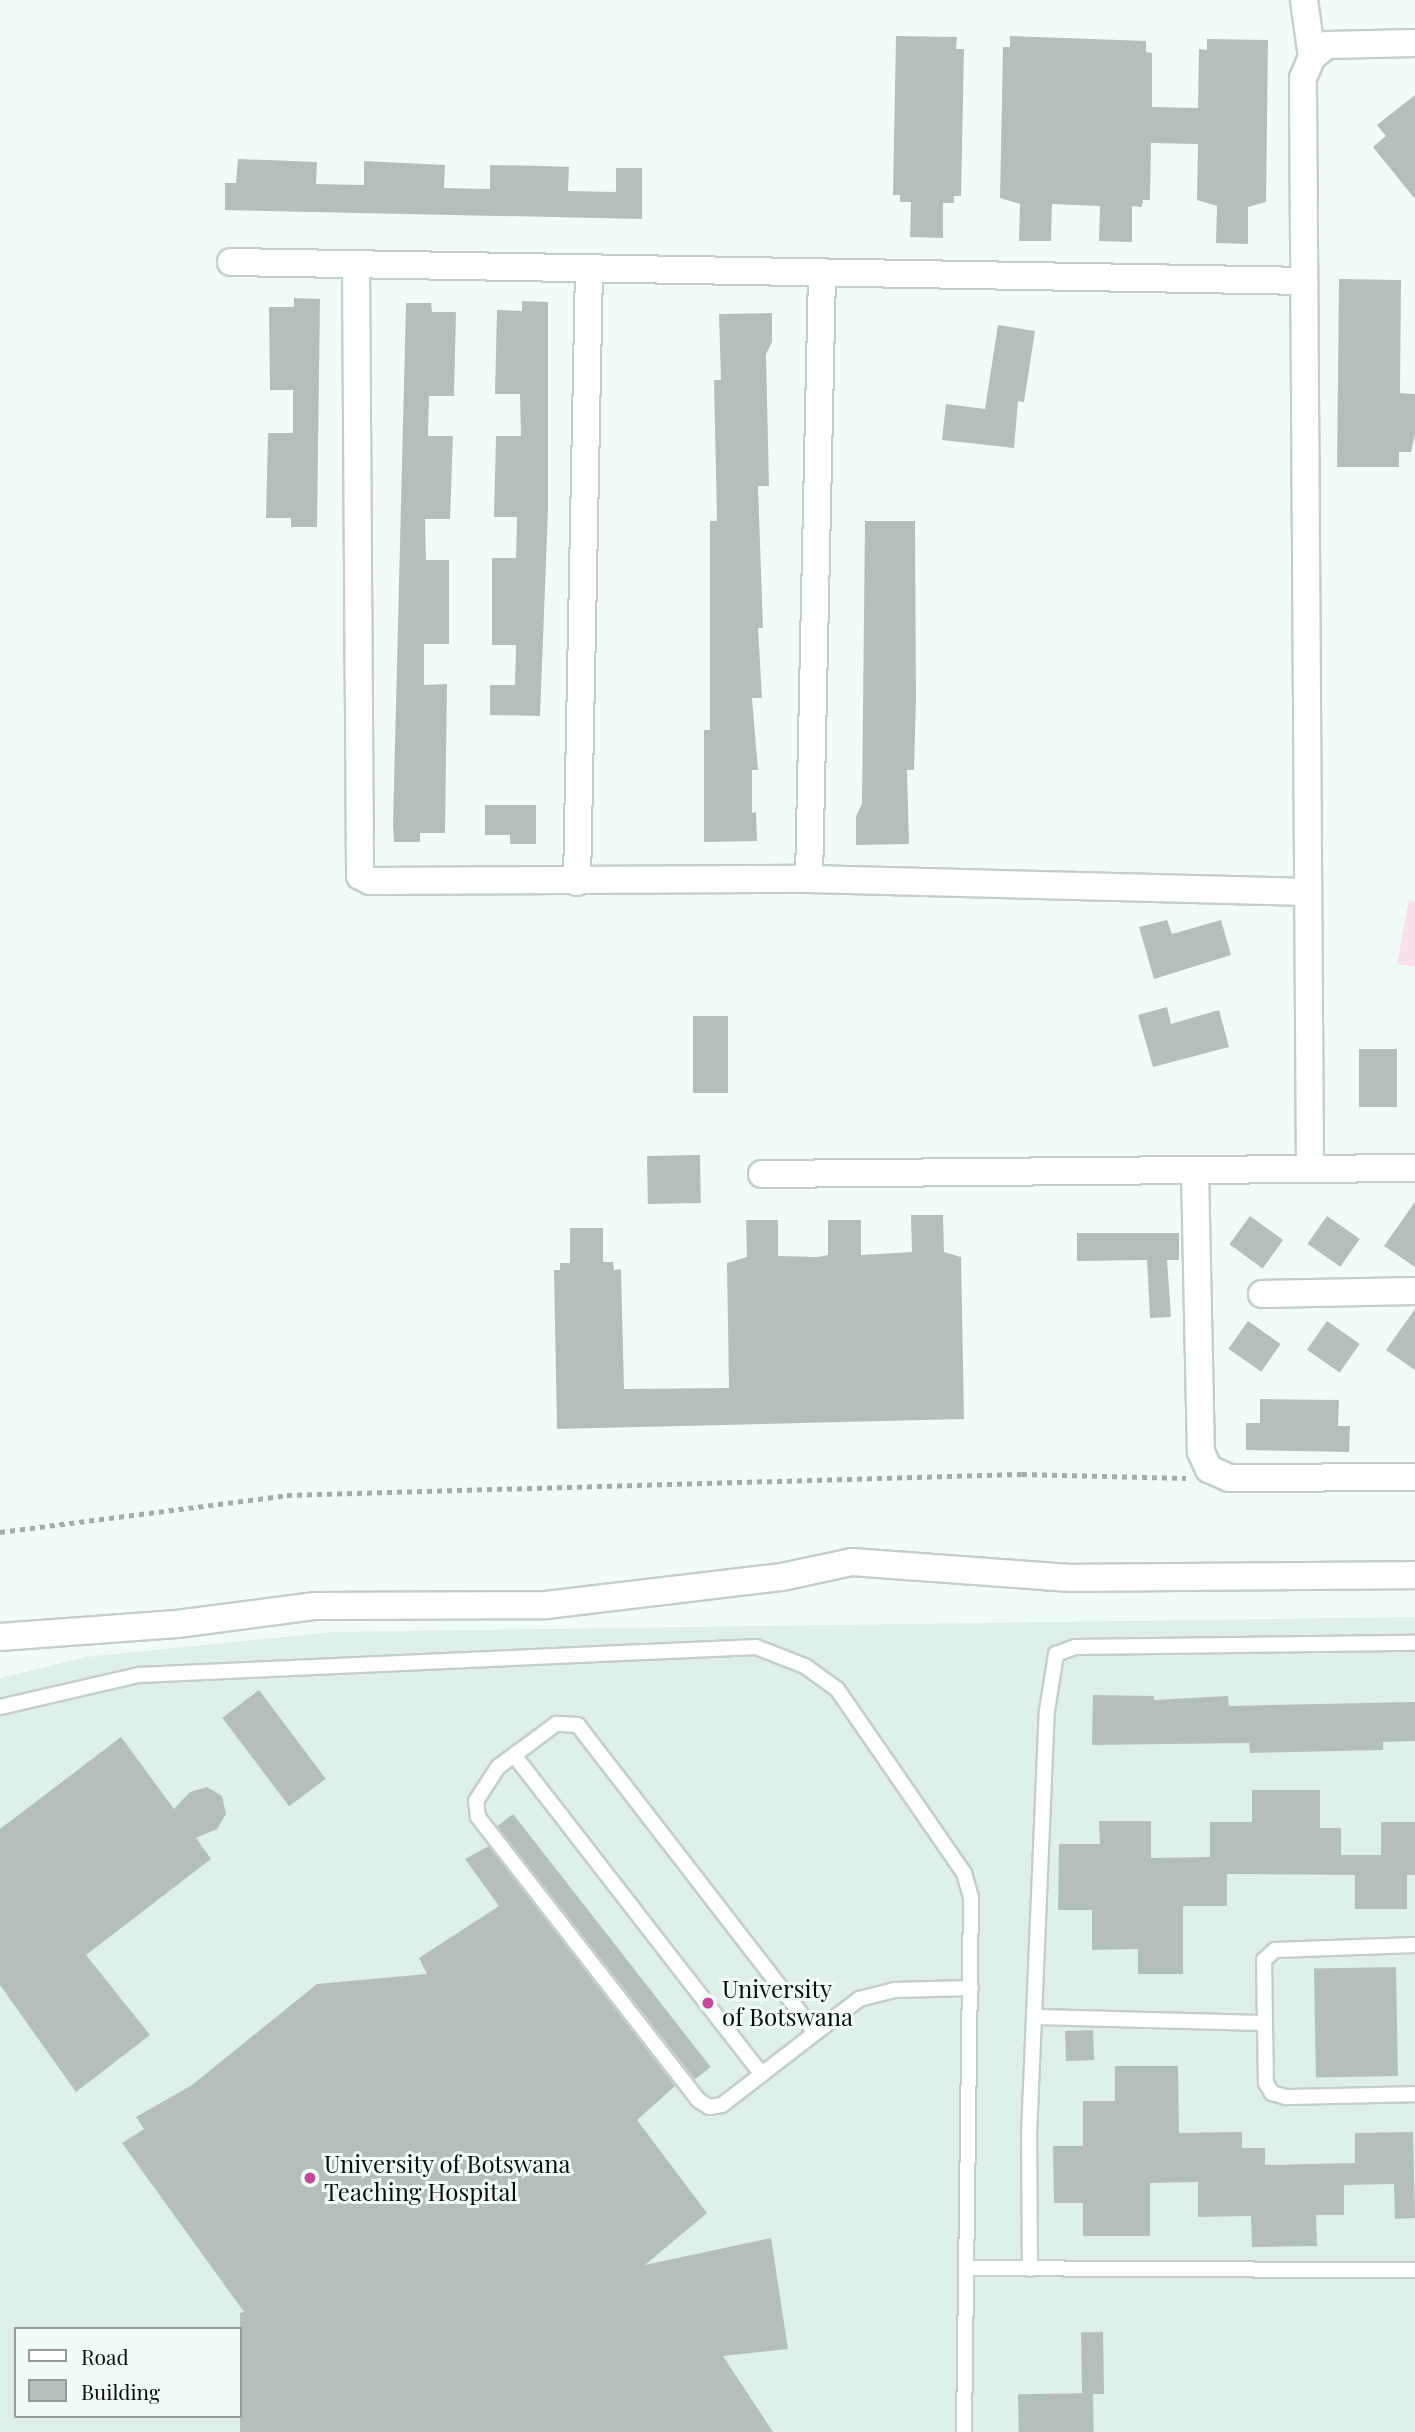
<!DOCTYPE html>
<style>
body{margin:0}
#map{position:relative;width:1415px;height:2432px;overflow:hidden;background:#f1fcf6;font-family:"Playfair Display",serif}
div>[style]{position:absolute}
.built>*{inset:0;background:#def0e7}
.green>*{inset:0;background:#f8e0ed}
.building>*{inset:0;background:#b5bfba;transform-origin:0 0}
.path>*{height:4.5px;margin-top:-2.25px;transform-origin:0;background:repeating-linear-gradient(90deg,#a4aca8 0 5px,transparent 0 10px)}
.roads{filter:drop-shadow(2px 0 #c5cfca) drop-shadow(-2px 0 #c5cfca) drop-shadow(0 2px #c5cfca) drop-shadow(0 -2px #c5cfca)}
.lane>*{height:14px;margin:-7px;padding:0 7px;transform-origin:7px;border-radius:7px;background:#fff}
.street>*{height:26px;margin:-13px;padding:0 13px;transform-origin:13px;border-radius:13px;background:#fff}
.dots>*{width:19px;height:19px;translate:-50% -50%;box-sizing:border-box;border:4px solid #f1fcf6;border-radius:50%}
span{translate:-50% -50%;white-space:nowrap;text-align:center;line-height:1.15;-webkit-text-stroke:6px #f1fcf6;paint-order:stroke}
.poi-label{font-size:24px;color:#0a0d0b}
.left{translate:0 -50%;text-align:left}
.legend{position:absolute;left:14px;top:2327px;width:228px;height:91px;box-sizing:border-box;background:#f1fcf6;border:2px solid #959c98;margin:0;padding:9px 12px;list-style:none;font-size:21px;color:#0a0d0b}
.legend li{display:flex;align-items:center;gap:14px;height:35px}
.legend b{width:35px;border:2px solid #959c98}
</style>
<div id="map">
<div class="built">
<div style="clip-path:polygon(evenodd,1415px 1617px,1415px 2432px,0 2432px,0 1678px,86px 1657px,333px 1632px,1415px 1617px,16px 2329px,240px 2329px,240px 2416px,16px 2416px,16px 2329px)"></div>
</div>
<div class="green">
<div style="clip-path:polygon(1409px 900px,1415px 902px,1415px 967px,1397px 964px)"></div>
</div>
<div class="building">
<div style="clip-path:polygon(896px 36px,957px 37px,956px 49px,964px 49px,961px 196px,954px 196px,954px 203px,943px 203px,943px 238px,910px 237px,911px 202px,900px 202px,900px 195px,893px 195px)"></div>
<div style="clip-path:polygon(1010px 36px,1146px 41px,1146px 52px,1152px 53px,1152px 107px,1198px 108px,1199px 49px,1207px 50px,1207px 39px,1268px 40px,1266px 202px,1248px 207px,1248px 244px,1216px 243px,1217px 206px,1197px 200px,1198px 144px,1151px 143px,1150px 200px,1143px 200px,1142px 207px,1132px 206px,1132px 242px,1099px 241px,1100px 206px,1052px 204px,1051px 241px,1019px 241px,1020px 204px,1000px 198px,1003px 47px,1010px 47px)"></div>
<div style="clip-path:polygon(1415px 95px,1415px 199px,1373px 147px,1386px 136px,1377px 125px)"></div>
<div style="clip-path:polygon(238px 159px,317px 162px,316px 184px,364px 185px,364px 161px,445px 165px,444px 188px,490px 189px,490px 165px,542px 166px,569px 167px,568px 191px,616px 192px,616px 168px,642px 168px,642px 219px,225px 210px,225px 183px,236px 183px)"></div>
<div style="clip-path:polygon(1339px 279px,1401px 280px,1400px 393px,1415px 394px,1415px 434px,1411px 452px,1399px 452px,1399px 467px,1337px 467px)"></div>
<div style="clip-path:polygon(294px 298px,320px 299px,317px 527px,291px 527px,291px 518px,266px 518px,268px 433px,293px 433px,293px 390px,270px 390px,269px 307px,294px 307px)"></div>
<div style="clip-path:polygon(522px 301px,548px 302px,548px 510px,540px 716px,490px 715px,490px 685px,515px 685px,516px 645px,492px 645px,492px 558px,516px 558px,517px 517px,494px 517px,496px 436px,521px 436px,520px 394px,495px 394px,497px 310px,522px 311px)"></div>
<div style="clip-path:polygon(406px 303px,431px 303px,432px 312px,456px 312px,454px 396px,429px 396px,428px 436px,453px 436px,450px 519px,425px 519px,426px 560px,449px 560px,449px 644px,424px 644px,424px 685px,447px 684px,445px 833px,420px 833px,420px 842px,394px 842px,393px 825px)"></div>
<div style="clip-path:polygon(772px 313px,772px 342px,766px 354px,769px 486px,758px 486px,763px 628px,758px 628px,762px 698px,752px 698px,758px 770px,752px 770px,752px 813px,756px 812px,757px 841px,704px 842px,704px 730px,710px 730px,710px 521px,717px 521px,714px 380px,721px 380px,719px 314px)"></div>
<div style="clip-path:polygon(998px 325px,1035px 331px,1024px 402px,1018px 401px,1014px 448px,942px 440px,946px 404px,985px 409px)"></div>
<div style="clip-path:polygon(865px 521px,915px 521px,916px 700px,914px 770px,907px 770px,909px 844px,856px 845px,856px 816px,862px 804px)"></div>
<div style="clip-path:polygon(485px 805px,536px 805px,536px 844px,510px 844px,510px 835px,485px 835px)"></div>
<div style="clip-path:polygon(1167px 920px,1172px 934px,1221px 920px,1231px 955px,1154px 979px,1139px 927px)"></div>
<div style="clip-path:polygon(1167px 1007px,1171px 1024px,1219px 1010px,1229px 1047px,1153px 1067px,1138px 1015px)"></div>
<div style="left:693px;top:1016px;width:35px;height:77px"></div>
<div style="left:1359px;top:1049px;width:38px;height:58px"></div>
<div style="left:700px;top:1155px;width:48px;height:53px;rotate:89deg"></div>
<div style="clip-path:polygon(1415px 1202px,1415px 1267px,1384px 1246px)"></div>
<div style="clip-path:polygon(911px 1215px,943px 1215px,944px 1252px,961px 1257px,964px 1419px,557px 1429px,554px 1270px,560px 1270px,560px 1263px,570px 1263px,570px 1228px,603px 1228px,603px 1262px,613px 1262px,614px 1270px,621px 1269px,624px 1389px,729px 1388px,727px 1263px,747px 1257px,746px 1220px,778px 1220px,778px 1256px,818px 1257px,828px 1255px,828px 1220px,861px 1220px,861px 1255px,912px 1252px)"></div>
<div style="left:1250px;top:1216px;width:41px;height:35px;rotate:36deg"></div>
<div style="left:1327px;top:1216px;width:40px;height:34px;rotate:35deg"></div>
<div style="clip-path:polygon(1077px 1233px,1179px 1233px,1179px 1260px,1167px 1260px,1171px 1317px,1150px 1318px,1147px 1260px,1077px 1261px)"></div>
<div style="clip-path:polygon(1415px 1309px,1415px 1370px,1386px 1350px)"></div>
<div style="left:1248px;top:1321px;width:40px;height:34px;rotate:35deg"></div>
<div style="left:1327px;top:1321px;width:40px;height:35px;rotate:35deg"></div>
<div style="clip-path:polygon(1260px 1399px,1339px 1400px,1338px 1426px,1350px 1426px,1349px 1452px,1246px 1450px,1246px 1423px,1260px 1423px)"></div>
<div style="left:259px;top:1690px;width:111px;height:46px;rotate:53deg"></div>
<div style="clip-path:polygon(1093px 1695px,1154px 1696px,1154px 1700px,1228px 1696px,1229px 1706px,1415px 1702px,1415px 1741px,1383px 1742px,1383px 1750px,1250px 1753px,1249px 1743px,1092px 1745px)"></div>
<div style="clip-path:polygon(121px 1737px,174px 1809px,190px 1792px,207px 1787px,222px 1796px,226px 1814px,217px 1829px,196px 1838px,211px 1859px,86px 1955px,150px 2035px,76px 2092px,0 1985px,0 1829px)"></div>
<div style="clip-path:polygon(1252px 1790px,1320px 1790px,1320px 1828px,1341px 1828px,1341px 1855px,1381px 1855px,1381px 1822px,1415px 1822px,1415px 1875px,1407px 1875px,1407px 1909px,1355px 1909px,1355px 1875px,1227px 1874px,1227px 1906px,1183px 1906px,1183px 1974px,1138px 1974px,1138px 1949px,1092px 1950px,1092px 1910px,1058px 1910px,1059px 1844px,1100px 1844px,1099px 1821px,1151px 1821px,1151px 1858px,1210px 1857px,1210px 1822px,1252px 1822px)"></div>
<div style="left:513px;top:1814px;width:321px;height:20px;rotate:52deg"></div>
<div style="clip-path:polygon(489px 1846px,675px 2086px,637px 2120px,707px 2213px,645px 2265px,771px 2238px,788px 2349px,723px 2356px,773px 2432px,240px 2432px,240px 2313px,244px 2312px,122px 2143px,144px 2129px,136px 2117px,192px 2085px,317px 1984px,427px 1974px,419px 1958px,499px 1906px,465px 1859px)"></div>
<div style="left:1396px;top:1967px;width:109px;height:82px;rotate:89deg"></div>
<div style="left:1093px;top:2030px;width:30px;height:28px;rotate:88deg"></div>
<div style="clip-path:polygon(1115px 2066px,1178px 2066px,1179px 2133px,1242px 2132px,1242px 2148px,1265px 2148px,1265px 2165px,1355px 2163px,1355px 2133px,1413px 2132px,1415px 2218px,1395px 2219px,1394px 2184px,1344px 2185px,1344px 2215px,1316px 2215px,1317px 2246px,1252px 2247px,1251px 2216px,1198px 2217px,1198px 2182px,1150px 2183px,1150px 2236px,1083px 2236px,1083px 2203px,1054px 2203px,1053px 2146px,1083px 2146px,1083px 2101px,1115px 2101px)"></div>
<div style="left:1103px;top:2332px;width:62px;height:22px;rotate:89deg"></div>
<div style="left:1093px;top:2393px;width:39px;height:75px;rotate:89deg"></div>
</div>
<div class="path">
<div style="left:0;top:1532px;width:289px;rotate:-7.3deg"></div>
<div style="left:287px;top:1495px;width:735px;rotate:-1.64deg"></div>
<div style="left:1022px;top:1474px;width:164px;rotate:1.4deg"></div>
</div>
<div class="roads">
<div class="lane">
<div style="left:0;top:1707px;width:143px;rotate:-13deg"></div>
<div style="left:139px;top:1675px;width:618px;rotate:-2.6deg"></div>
<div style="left:756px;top:1647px;width:53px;rotate:21.2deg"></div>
<div style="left:805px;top:1666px;width:39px;rotate:36deg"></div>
<div style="left:837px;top:1689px;width:224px;rotate:55.4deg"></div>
<div style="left:964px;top:1873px;width:25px;rotate:74deg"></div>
<div style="left:971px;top:1897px;width:535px;rotate:90.75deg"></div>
<div style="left:514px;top:1755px;width:403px;rotate:52.2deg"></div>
<div style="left:1415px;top:1945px;width:140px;rotate:178deg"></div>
<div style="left:1275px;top:1950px;width:15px;rotate:138deg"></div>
<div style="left:1264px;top:1960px;width:123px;rotate:89.1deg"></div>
<div style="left:1266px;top:2083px;width:12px;rotate:59deg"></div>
<div style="left:1272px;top:2093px;width:15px;rotate:16deg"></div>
<div style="left:1286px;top:2097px;width:129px;rotate:-1.3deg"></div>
<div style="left:1035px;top:2017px;width:229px;rotate:1.5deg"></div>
<div style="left:815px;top:2032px;width:388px;rotate:-127.7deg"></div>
<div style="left:578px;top:1725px;width:22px;rotate:-177deg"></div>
<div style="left:556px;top:1724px;width:72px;rotate:143.4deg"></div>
<div style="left:498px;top:1767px;width:40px;rotate:122.9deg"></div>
<div style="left:476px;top:1801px;width:16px;rotate:83deg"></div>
<div style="left:478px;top:1817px;width:358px;rotate:52.1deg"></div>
<div style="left:698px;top:2100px;width:13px;rotate:32deg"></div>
<div style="left:709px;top:2107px;width:13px;rotate:-9deg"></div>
<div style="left:722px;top:2105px;width:173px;rotate:-37.7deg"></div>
<div style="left:859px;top:1999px;width:36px;rotate:-14deg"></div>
<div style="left:894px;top:1990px;width:77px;rotate:-1.5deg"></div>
<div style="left:967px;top:2268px;width:448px;rotate:0.3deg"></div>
<div style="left:1030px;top:2269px;width:134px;rotate:-90.4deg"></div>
<div style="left:1029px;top:2135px;width:424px;rotate:-87.6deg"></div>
<div style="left:1047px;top:1711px;width:58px;rotate:-81deg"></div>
<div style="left:1056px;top:1654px;width:20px;rotate:-20deg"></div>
<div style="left:1075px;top:1647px;width:340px;rotate:-0.7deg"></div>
</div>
<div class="street">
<div style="left:1304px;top:0;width:58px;rotate:82deg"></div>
<div style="left:231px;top:262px;width:1073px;rotate:1.01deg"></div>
<div style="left:356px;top:265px;width:611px;rotate:89.62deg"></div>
<div style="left:360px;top:876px;width:11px;rotate:27deg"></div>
<div style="left:370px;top:881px;width:439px;rotate:-0.3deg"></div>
<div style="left:809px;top:879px;width:499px;rotate:1.5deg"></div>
<div style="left:809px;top:879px;width:606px;rotate:-88.77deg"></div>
<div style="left:577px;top:882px;width:612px;rotate:-88.88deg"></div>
<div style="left:1310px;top:1169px;width:1091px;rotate:-90.37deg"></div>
<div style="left:1303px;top:78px;width:23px;rotate:-67deg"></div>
<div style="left:1312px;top:57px;width:19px;rotate:-39deg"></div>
<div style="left:1327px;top:45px;width:88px;rotate:-1.3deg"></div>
<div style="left:1195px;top:1170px;width:282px;rotate:88.8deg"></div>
<div style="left:1201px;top:1452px;width:19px;rotate:65deg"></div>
<div style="left:1209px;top:1469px;width:22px;rotate:24deg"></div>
<div style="left:1229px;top:1478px;width:186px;rotate:-0.3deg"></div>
<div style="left:762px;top:1174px;width:653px;rotate:-0.53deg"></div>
<div style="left:1262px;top:1294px;width:153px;rotate:-1.1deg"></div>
<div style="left:0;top:1637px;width:177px;rotate:-4.2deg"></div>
<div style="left:177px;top:1624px;width:140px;rotate:-7.4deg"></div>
<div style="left:316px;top:1606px;width:230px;rotate:-0.2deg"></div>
<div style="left:546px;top:1605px;width:238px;rotate:-6.8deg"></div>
<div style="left:782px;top:1577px;width:72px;rotate:-12.1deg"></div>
<div style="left:852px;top:1562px;width:220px;rotate:4.2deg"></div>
<div style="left:1071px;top:1578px;width:344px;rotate:-0.5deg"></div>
</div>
</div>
<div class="dots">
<div style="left:708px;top:2003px;background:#c44899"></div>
<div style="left:310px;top:2178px;background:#c44899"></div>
</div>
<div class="poi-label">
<span class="left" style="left:722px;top:2003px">University<br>of Botswana</span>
<span class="left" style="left:324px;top:2178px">University of Botswana<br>Teaching Hospital</span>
</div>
<ul class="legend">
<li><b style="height:9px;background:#fff"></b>Road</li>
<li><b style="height:19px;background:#b5bfba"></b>Building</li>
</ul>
</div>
